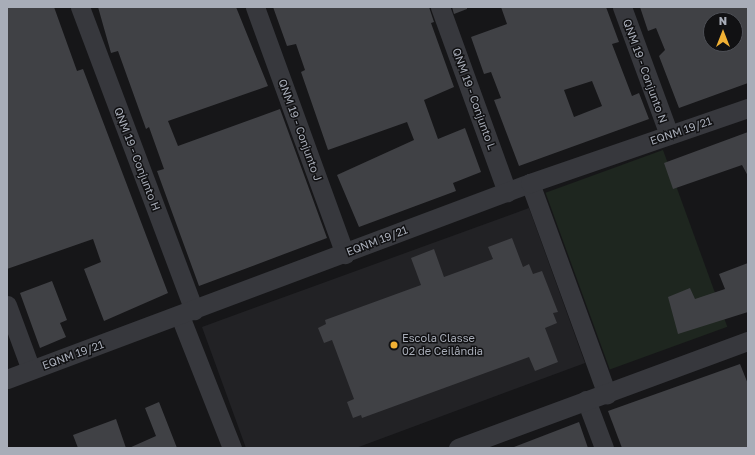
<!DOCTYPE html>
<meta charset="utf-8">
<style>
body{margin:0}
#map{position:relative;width:755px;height:455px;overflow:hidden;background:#161618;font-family:"Golos Text",sans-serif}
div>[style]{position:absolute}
.built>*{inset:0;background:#222225}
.green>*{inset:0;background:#1e261f;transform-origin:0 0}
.building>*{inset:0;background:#404145}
.street>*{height:19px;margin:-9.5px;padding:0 9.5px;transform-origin:9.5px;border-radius:9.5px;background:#37383d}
.dots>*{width:11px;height:11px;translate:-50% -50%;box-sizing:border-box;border:2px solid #111113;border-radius:50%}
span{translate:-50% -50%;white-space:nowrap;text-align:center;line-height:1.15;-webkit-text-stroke:3px #111113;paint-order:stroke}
.street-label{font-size:11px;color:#a8adb8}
.poi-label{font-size:11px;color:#a8adb8}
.left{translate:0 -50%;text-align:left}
.frame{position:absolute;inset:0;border:8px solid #a8adb8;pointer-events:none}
.north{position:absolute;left:703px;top:12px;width:40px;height:40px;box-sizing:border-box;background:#111113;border:1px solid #4d4f55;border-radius:50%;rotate:0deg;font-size:11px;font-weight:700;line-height:16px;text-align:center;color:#a8adb8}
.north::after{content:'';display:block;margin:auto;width:14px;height:18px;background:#f2b134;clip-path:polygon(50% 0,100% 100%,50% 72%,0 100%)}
</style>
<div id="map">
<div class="built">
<div style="clip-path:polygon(529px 208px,585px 363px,356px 448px,246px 448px,202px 327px)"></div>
</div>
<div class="green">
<div style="left:663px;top:150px;width:188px;height:125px;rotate:70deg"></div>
</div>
<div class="building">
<div style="clip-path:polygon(7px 7px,54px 7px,77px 71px,83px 69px,168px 293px,104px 321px,84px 269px,101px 262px,93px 239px,7px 269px)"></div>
<div style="clip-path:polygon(98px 7px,236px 7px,268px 86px,168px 121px,178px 146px,280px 109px,327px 238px,199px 286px,157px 171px,164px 169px,149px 127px,146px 129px,118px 51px,111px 53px)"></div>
<div style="clip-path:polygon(273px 7px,429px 7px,434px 22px,431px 23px,454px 87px,424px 100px,438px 139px,465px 128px,481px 172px,453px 183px,456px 191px,359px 227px,337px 175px,414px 140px,407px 122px,328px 150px,301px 72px,305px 70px,296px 44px,287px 46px)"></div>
<div style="clip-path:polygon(452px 7px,467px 7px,467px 9px,454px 14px)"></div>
<div style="clip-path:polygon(evenodd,501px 7px,606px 7px,619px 42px,612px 44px,632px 96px,639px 93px,649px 119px,519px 166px,494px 100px,501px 98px,491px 72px,484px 74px,471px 37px,507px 24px,501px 7px,592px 81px,602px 106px,574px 117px,564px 90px,592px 81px)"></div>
<div style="clip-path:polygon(evenodd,640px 7px,748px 7px,748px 83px,679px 108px,659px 56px,665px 50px,656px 28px,648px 31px,640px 7px,711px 20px,735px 20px,735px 44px,711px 44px,711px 20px)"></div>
<div style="clip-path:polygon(748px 132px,748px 176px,742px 165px,673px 189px,664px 163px)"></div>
<div style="clip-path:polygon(512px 238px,523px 267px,529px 264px,533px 274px,542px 271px,558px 312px,553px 313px,557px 323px,545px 328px,558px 362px,535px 371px,529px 357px,362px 418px,361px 415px,353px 418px,347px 402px,354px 399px,332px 340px,324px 343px,318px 328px,326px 324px,325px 320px,421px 285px,411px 258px,434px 249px,444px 277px,493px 259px,488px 247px)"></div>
<div style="clip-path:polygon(748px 263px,748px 312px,678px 334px,668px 297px,690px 288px,695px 299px,725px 289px,719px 274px)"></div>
<div style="clip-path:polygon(52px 281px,67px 320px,60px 323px,66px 337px,40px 348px,20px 293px)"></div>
<div style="clip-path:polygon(740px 364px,748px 384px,748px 448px,622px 448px,608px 411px)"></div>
<div style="clip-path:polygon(159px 402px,177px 448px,129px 448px,156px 436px,145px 408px)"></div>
<div style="clip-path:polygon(116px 419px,126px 448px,78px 448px,73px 435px)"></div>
<div style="clip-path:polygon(579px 422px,588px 448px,514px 448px,514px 447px)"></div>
</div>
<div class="street">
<div style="left:80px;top:7px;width:324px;rotate:69.4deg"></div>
<div style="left:255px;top:7px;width:263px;rotate:70deg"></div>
<div style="left:440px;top:7px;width:197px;rotate:70.1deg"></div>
<div style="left:622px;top:7px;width:136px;rotate:69.8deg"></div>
<div style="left:530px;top:183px;width:225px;rotate:70deg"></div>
<div style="left:7px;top:305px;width:69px;rotate:69.7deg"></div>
<div style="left:180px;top:316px;width:142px;rotate:68.5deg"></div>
<div style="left:7px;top:379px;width:559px;rotate:-20.54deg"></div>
<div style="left:530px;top:183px;width:231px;rotate:-19deg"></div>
<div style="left:586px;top:400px;width:51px;rotate:69.4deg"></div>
<div style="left:458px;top:448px;width:309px;rotate:-20.3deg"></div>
</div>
<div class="dots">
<div style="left:394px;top:345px;background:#f2b134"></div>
</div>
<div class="street-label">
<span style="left:645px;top:71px;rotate:70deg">QNM 19 - Conjunto N</span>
<span style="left:474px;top:99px;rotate:70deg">QNM 19 - Conjunto L</span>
<span style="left:300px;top:130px;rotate:70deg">QNM 19 - Conjunto J</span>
<span style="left:681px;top:131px;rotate:-19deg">EQNM 19/21</span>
<span style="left:137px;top:159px;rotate:69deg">QNM 19 - Conjunto H</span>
<span style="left:377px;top:241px;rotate:-21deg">EQNM 19/21</span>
<span style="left:73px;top:355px;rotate:-20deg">EQNM 19/21</span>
</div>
<div class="poi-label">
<span class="left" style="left:402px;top:345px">Escola Classe<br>02 de Ceilândia</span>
</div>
<div class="frame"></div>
<div class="north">N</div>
</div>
